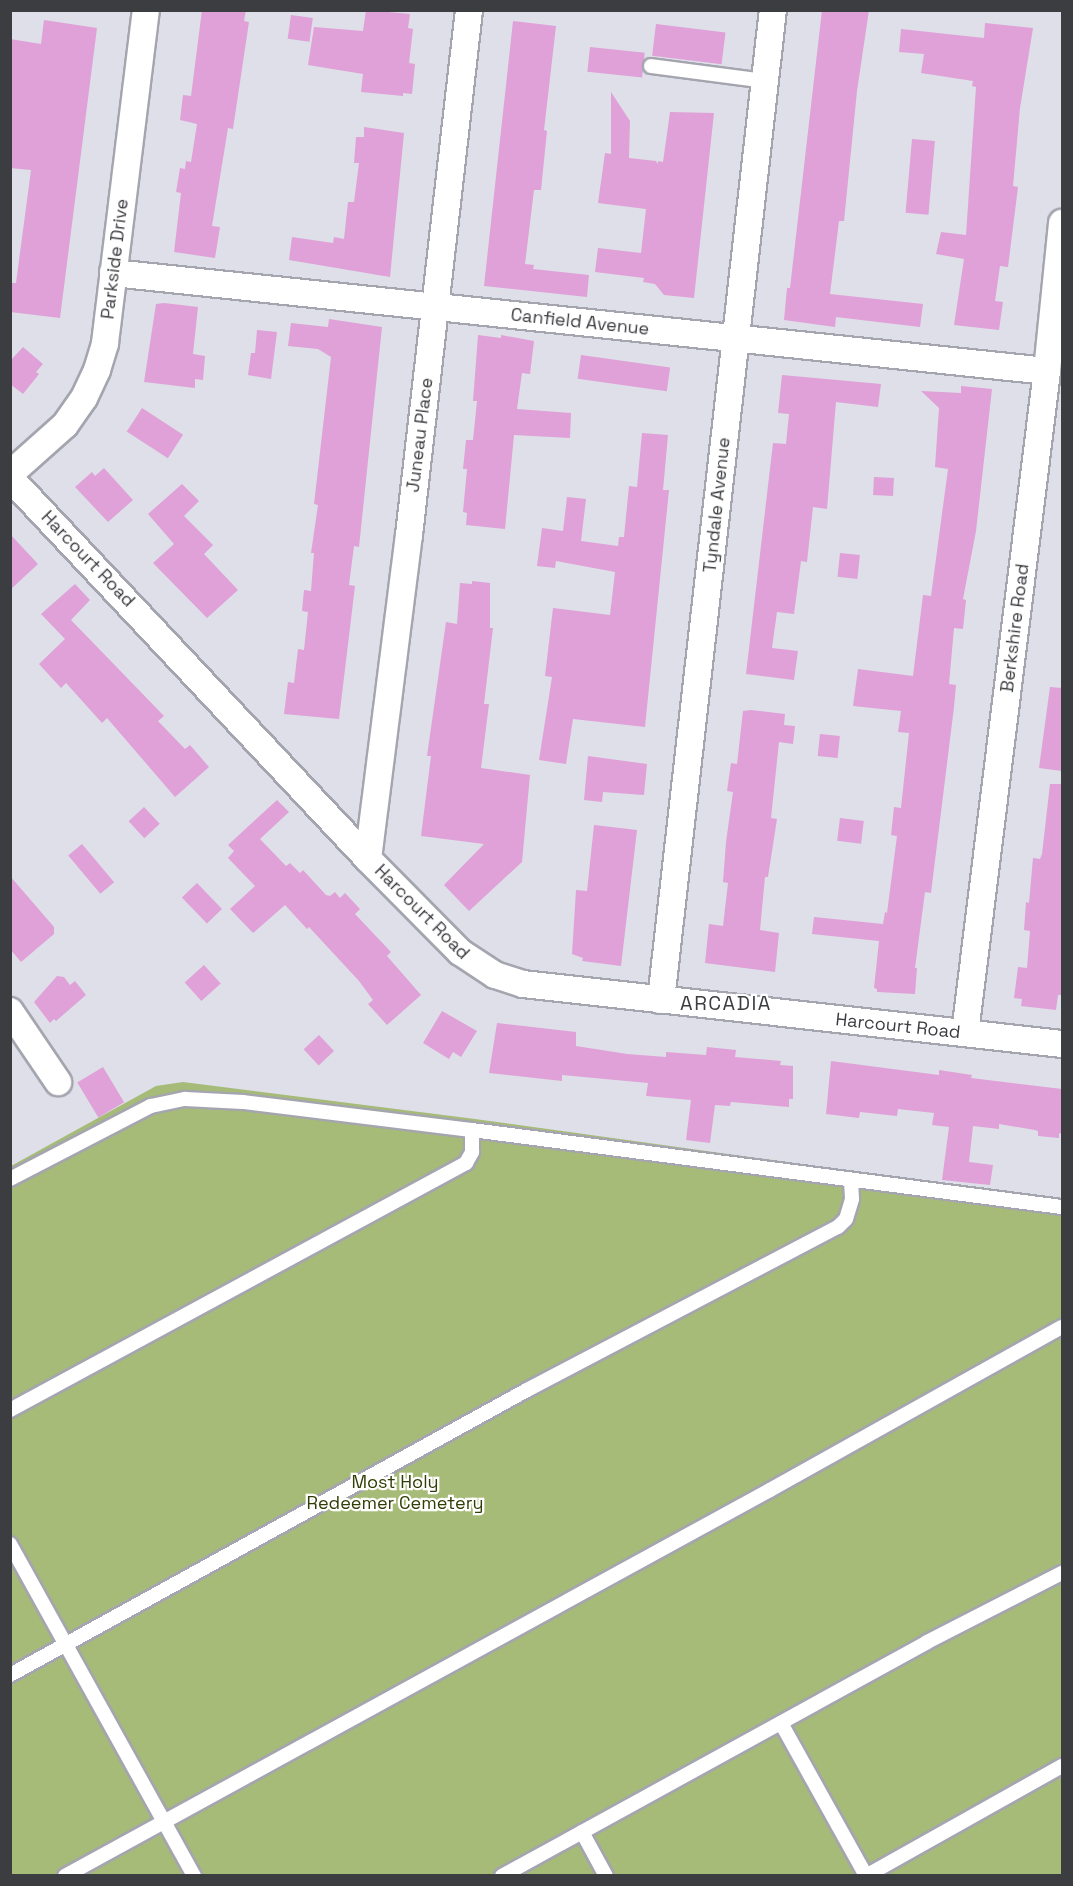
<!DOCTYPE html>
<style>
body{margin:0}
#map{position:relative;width:1073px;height:1886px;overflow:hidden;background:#dedfe9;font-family:"Space Grotesk",sans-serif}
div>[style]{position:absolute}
.green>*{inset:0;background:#a6bb77}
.building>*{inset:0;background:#dfa1d7;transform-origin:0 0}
.roads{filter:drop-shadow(2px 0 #a4a5ae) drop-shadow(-2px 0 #a4a5ae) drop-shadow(0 2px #a4a5ae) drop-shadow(0 -2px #a4a5ae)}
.service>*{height:14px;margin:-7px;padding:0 7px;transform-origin:7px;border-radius:7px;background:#fff}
.minor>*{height:26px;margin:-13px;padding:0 13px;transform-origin:13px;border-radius:13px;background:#fff}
span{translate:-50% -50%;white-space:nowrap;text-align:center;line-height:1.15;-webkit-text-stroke:4.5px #fff;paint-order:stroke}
.street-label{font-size:18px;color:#3c3d41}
.park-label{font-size:18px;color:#303d04}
.neighbourhood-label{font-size:20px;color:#3c3d41;letter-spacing:1.5px}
.frame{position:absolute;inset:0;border:12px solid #3c3d41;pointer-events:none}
</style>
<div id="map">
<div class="green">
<div style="clip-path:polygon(183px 1082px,475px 1119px,1062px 1200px,1062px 1875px,11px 1876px,11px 1166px,156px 1086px)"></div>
</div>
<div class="building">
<div style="clip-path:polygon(202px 10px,246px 10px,244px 21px,249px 22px,234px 122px,233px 129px,228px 128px,212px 226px,220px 227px,215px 258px,174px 252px,181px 193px,176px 192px,180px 168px,185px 169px,186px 161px,191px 162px,197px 124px,180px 120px,183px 95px,191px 96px)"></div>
<div style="clip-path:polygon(366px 10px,410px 14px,408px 28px,413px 29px,409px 63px,415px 64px,412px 94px,403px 93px,403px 96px,361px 92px,363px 74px,308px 65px,314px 27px,363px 31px)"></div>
<div style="clip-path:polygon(822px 10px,869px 10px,857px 91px,844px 221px,839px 221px,830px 294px,923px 304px,920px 327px,836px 317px,835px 327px,784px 320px,787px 288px,790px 288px)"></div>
<div style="left:291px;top:15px;width:22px;height:24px;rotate:8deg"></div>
<div style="clip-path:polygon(44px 20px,97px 28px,60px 318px,10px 312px,10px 283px,16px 283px,31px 170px,10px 168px,10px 39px,41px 44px)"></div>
<div style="clip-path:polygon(513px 21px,556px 26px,544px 130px,547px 131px,541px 190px,534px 190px,525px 264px,534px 265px,533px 269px,589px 275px,587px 297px,484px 286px)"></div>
<div style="clip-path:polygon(985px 23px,1033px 28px,1020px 108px,1013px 186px,1018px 187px,1008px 267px,1000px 266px,995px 301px,1003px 302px,999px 330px,954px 325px,964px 259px,936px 254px,941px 232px,966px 235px,976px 87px,972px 86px,973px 81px,921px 73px,924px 54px,899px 52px,901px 29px,984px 38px)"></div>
<div style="left:656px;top:24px;width:70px;height:32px;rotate:7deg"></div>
<div style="left:590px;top:47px;width:55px;height:25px;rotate:6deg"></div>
<div style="clip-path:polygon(611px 92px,630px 121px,629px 158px,656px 161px,658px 164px,658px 161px,663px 162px,670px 112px,714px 113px,694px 298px,664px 295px,655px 284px,643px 282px,644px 278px,595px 272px,598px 248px,641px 253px,646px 209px,598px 203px,605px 153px,611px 154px)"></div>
<div style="clip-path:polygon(364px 127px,404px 133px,390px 277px,289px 260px,292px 237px,333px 243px,334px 237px,344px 239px,348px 202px,354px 202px,359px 163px,354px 163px,356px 137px,364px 137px)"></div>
<div style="left:912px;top:139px;width:23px;height:74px;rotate:5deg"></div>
<div style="clip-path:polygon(164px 303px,198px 307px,193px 354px,205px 356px,203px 380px,195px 379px,195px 388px,144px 382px,156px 304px)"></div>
<div style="clip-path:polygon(329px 319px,382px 327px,359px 547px,354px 546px,349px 585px,355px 586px,339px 719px,284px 714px,288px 682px,294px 683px,298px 649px,304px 650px,308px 612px,302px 611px,304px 590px,311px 591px,314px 553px,311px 553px,318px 505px,314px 504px,331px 357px,318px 349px,288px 346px,291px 323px,328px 327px)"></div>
<div style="clip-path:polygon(257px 330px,277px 332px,271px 379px,248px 375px,251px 353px,255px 353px)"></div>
<div style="clip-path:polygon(478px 335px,501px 338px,501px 335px,534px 341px,530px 374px,522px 373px,517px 409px,571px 413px,570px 438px,514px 435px,505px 529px,466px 525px,467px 513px,463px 512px,467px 469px,463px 469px,466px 440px,473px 440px,477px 401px,473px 401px)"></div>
<div style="clip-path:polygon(23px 347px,43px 364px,36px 372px,39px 374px,23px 394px,10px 384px,10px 361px)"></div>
<div style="left:581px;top:355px;width:90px;height:24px;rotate:8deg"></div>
<div style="clip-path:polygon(782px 375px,881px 384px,878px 407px,836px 402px,827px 509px,813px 507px,807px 562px,801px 561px,794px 614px,777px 612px,772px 648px,798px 651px,794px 680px,746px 674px,773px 443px,786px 444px,789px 414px,778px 413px)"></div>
<div style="clip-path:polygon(961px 386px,992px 389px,976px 531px,963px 599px,966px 600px,963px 629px,954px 628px,949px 684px,956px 685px,954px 707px,931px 893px,925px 892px,915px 968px,917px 968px,915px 994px,877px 992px,877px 989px,874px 988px,879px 941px,812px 934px,814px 917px,883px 924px,885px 912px,887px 913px,897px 836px,891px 835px,894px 807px,901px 808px,909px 733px,898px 732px,901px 711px,853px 706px,858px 669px,913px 676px,923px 595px,931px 596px,948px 469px,935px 467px,939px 408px,921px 391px,961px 393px)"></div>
<div style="left:142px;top:408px;width:49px;height:28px;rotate:33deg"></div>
<div style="clip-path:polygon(642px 433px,668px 435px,663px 490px,669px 490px,645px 727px,573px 719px,566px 764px,539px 760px,552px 677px,545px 676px,553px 608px,610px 615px,615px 572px,556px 561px,555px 568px,537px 566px,542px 528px,563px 531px,567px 497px,586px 499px,581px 541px,618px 546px,619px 537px,624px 537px,629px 486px,637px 487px)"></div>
<div style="clip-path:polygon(104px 468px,133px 500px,108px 522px,75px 487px,92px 472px,95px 476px)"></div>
<div style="left:874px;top:477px;width:20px;height:18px;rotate:3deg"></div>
<div style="clip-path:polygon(182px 484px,199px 501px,184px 516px,213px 545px,204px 554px,238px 590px,207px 618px,153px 563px,174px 544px,148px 514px)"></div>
<div style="clip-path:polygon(10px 534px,38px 564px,10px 590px)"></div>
<div style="left:840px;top:553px;width:20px;height:24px;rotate:6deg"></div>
<div style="clip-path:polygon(472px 581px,490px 583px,490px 628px,493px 628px,484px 704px,489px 704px,481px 768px,530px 775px,522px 862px,469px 911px,444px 885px,484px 844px,421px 836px,431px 756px,427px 756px,446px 622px,457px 624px,460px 583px,472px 584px)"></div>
<div style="clip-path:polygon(75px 584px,90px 600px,71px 620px,164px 716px,158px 721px,185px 749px,190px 745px,209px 767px,175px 797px,107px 718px,102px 723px,66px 683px,61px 688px,39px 664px,65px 639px,41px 614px)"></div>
<div style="clip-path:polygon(1050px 687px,1062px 688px,1062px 771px,1039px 768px)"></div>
<div style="clip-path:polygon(751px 710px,785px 714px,784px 725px,795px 726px,793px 744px,779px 742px,771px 818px,777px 819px,768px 877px,765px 877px,760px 930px,779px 933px,775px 972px,705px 963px,709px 924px,723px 926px,728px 883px,723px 882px,726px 842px,733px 792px,727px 791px,731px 763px,737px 764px,743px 711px)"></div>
<div style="left:820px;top:734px;width:20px;height:22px;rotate:6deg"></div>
<div style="clip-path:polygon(588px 756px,647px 764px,644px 795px,603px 792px,602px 802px,584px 800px)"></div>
<div style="clip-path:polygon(1050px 784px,1062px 784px,1062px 989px,1061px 995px,1058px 995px,1056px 1010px,1021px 1006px,1022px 999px,1014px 998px,1018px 967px,1027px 968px,1030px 931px,1024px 930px,1026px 902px,1029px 903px,1033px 858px,1040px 859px,1042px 854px)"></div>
<div style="clip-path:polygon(277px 800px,289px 812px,260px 839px,286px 866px,290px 863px,300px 873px,303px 870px,326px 895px,330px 896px,335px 892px,340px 898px,345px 893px,360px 909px,355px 914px,391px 952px,387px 956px,421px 995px,387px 1025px,368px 1004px,373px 1000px,359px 981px,309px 927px,307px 929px,285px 905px,253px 933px,230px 909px,255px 886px,228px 858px,234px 851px,228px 845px)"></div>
<div style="left:144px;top:807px;width:23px;height:21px;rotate:47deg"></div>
<div style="left:840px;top:818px;width:24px;height:23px;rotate:7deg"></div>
<div style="clip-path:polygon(594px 825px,637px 830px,621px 966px,582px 961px,583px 958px,572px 954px,576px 890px,587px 891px)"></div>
<div style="left:82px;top:844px;width:50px;height:18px;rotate:50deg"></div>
<div style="clip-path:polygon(10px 876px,54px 927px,54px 934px,21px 962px,10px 949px)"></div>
<div style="left:197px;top:883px;width:36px;height:21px;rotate:46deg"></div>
<div style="left:204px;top:965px;width:25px;height:26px;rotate:48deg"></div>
<div style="clip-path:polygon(57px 976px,64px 977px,70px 985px,75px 981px,86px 995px,56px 1021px,54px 1019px,50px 1023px,34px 1002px)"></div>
<div style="clip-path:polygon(442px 1011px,477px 1031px,461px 1057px,453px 1052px,449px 1059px,423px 1043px)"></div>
<div style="clip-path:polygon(497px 1023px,576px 1032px,576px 1046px,627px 1054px,666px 1057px,666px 1052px,706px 1055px,707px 1047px,736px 1050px,735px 1057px,781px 1061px,780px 1065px,793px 1066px,793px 1099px,789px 1099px,789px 1107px,731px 1102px,730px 1106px,715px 1105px,710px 1143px,686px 1140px,691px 1100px,646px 1096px,648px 1083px,562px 1075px,562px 1081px,489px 1073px)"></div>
<div style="left:319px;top:1035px;width:22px;height:21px;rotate:47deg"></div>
<div style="clip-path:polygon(831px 1061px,939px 1075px,939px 1070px,972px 1075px,971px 1078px,1062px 1089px,1062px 1134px,1059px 1133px,1059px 1138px,1038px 1136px,1038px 1131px,1035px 1130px,999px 1124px,999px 1129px,973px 1126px,969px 1162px,993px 1165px,990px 1185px,942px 1180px,949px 1127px,932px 1125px,934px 1113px,898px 1109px,897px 1116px,860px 1112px,859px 1118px,826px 1114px)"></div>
<div style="left:103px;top:1067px;width:41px;height:30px;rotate:59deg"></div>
</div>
<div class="roads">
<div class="service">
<div style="left:651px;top:66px;width:115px;rotate:7.5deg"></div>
<div style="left:10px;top:1179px;width:159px;rotate:-27.4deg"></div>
<div style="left:151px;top:1106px;width:35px;rotate:-12deg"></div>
<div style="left:185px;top:1099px;width:58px;rotate:3deg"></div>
<div style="left:243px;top:1102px;width:231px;rotate:7deg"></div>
<div style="left:472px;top:1130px;width:595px;rotate:7.44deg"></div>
<div style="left:10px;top:1410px;width:519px;rotate:-28.44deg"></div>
<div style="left:466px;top:1163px;width:13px;rotate:-61deg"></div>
<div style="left:472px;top:1152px;width:22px;rotate:-90deg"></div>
<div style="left:10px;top:1544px;width:380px;rotate:61deg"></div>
<div style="left:10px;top:1675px;width:590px;rotate:-28.87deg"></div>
<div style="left:527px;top:1390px;width:351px;rotate:-27.7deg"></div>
<div style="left:838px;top:1227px;width:11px;rotate:-45deg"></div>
<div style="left:846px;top:1219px;width:21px;rotate:-73deg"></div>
<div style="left:852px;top:1199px;width:18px;rotate:-93deg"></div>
<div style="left:781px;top:1723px;width:175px;rotate:60.9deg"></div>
<div style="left:582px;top:1832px;width:50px;rotate:61.4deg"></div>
<div style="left:65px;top:1876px;width:804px;rotate:-28.7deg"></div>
<div style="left:770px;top:1490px;width:334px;rotate:-29.2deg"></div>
<div style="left:502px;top:1876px;width:485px;rotate:-28.8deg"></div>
<div style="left:927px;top:1642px;width:152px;rotate:-27.1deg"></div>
<div style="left:866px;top:1876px;width:225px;rotate:-29.3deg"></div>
</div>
<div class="minor">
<div style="left:113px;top:273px;width:939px;rotate:5.99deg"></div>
<div style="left:10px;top:474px;width:74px;rotate:-41.7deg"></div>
<div style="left:65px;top:425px;width:33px;rotate:-55deg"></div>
<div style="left:84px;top:398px;width:31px;rotate:-65deg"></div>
<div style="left:97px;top:370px;width:28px;rotate:-73deg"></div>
<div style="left:105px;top:343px;width:336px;rotate:-83deg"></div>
<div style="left:10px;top:478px;width:523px;rotate:46.78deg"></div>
<div style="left:368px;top:859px;width:131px;rotate:45.3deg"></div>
<div style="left:460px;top:952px;width:42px;rotate:33.3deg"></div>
<div style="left:495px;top:975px;width:29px;rotate:18deg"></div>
<div style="left:523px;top:984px;width:542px;rotate:6.35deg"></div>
<div style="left:368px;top:859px;width:327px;rotate:-82.8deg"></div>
<div style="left:409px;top:535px;width:528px;rotate:-83.48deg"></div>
<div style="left:661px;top:1000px;width:996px;rotate:-83.55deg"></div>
<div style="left:10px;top:1011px;width:86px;rotate:55.9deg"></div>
<div style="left:965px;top:1033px;width:667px;rotate:-82.94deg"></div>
<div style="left:1047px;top:371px;width:149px;rotate:-84.2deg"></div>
</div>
</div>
<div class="street-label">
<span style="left:115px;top:259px;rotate:-83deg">Parkside Drive</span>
<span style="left:580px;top:322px;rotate:6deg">Canfield Avenue</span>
<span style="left:420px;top:435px;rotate:-83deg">Juneau Place</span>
<span style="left:717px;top:505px;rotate:-84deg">Tyndale Avenue</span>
<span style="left:88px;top:559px;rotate:46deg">Harcourt Road</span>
<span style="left:1015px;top:628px;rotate:-83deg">Berkshire Road</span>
<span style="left:422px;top:912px;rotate:45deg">Harcourt Road</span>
<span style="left:898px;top:1026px;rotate:6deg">Harcourt Road</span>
</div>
<div class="park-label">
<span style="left:395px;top:1493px">Most Holy<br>Redeemer Cemetery</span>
</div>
<div class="neighbourhood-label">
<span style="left:726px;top:1003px">ARCADIA</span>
</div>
<div class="frame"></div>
</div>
